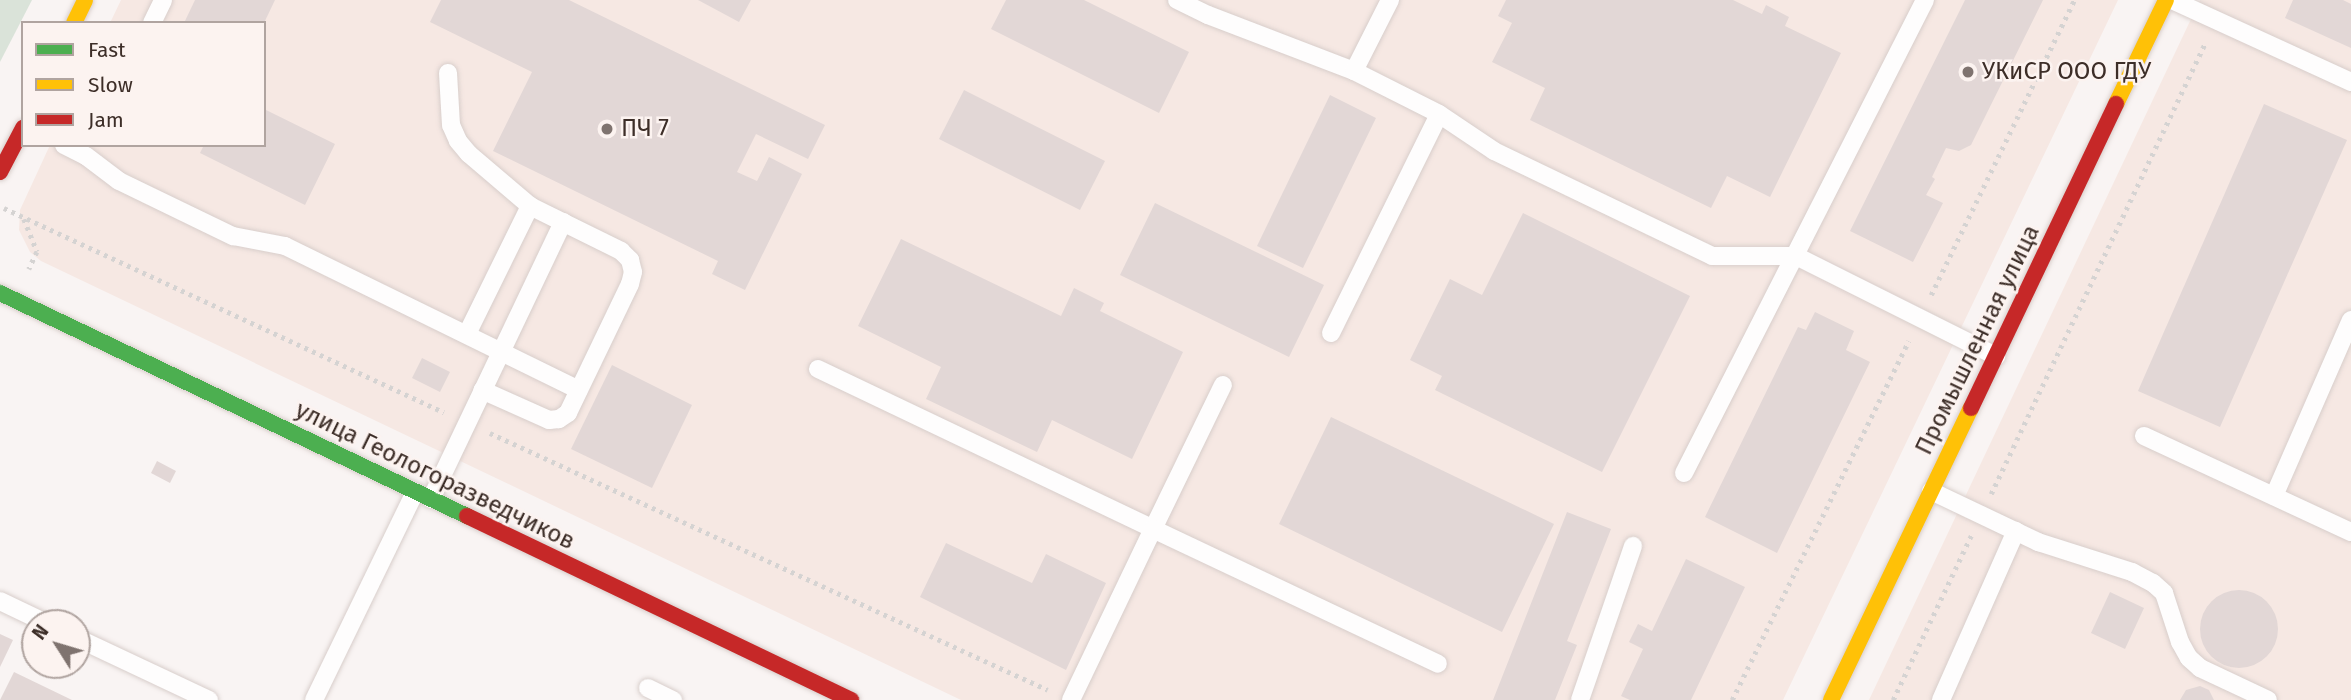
<!DOCTYPE html>
<meta charset="utf-8">
<style>
body{margin:0}
#map{position:relative;width:2351px;height:700px;overflow:hidden;background:#f9f4f3;font-family:"Fira Sans",sans-serif}
div>[style]{position:absolute}
.built>*{inset:0;background:#f6e8e3}
.green>*{inset:0;background:#dae3d9}
.building>*{inset:0;background:#e2d7d6}
.round{border-radius:50%}
.path>*{height:4.5px;margin-top:-2.25px;transform-origin:0;background:repeating-linear-gradient(90deg,#d5d3d2 0 3.5px,transparent 0 8.5px)}
.roads{filter:drop-shadow(0 0 2px #d8cecb) drop-shadow(0 0 2px #d8cecb)}
.lane>*{height:18px;margin:-9px;padding:0 9px;transform-origin:9px;border-radius:9px;background:#fefdfd}
.fast>*{height:16px;margin:-8px;padding:0 8px;transform-origin:8px;border-radius:8px;background:#4caf50}
.slow>*{height:16px;margin:-8px;padding:0 8px;transform-origin:8px;border-radius:8px;background:#ffc107}
.jam>*{height:16px;margin:-8px;padding:0 8px;transform-origin:8px;border-radius:8px;background:#c62828}
.dots>*{width:19px;height:19px;translate:-50% -50%;box-sizing:border-box;border:4px solid #fcf3f0;border-radius:50%}
span{translate:-50% -50%;white-space:nowrap;text-align:center;line-height:1.15;-webkit-text-stroke:5px #fcf3f0;paint-order:stroke}
.poi-label{font-size:24px;color:#3d2e28}
.left{translate:0 -50%;text-align:left}
.street-label{font-size:24px;color:#3d2e28}
.legend{position:absolute;left:21px;top:21px;width:245px;height:126px;box-sizing:border-box;background:#fcf3f0;border:2px solid #b0a4a0;margin:0;padding:9px 12px;list-style:none;font-size:21px;color:#3d2e28}
.legend li{display:flex;align-items:center;gap:14px;height:35px}
.legend b{width:35px;border:2px solid #b0a4a0}
.north{position:absolute;left:21px;top:609px;width:70px;height:70px;box-sizing:border-box;background:#fcf3f0;border:2px solid #b0a4a0;border-radius:50%;rotate:307deg;font-size:19px;font-weight:700;line-height:28px;text-align:center;color:#3d2e28}
.north::after{content:'';display:block;margin:auto;width:24px;height:32px;background:#7f736f;clip-path:polygon(50% 0,100% 100%,50% 72%,0 100%)}
</style>
<div id="map">
<div class="built">
<i style="clip-path:polygon(121px 0,2118px 0,1783px 700px,961px 700px,41px 261px,30px 252px,19px 230px,20px 210px,50px 145px,264px 145px,264px 23px,110px 23px)"></i>
<i style="clip-path:polygon(2200px 0,2351px 0,2351px 700px,1869px 700px)"></i>
</div>
<div class="green">
<i style="clip-path:polygon(0 0,32px 0,0 62px)"></i>
</div>
<div class="building">
<i style="clip-path:polygon(195px 0,275px 0,264px 23px,184px 23px)"></i>
<i style="clip-path:polygon(441px 0,569px 0,825px 125px,808px 159px,756px 134px,737px 172px,757px 181px,769px 157px,802px 174px,745px 290px,712px 274px,718px 261px,493px 151px,532px 72px,430px 22px)"></i>
<i style="clip-path:polygon(698px 0,751px 0,739px 22px)"></i>
<i style="clip-path:polygon(1006px 0,1084px 0,1189px 52px,1159px 113px,991px 29px)"></i>
<i style="clip-path:polygon(1506px 0,1733px 0,1762px 14px,1766px 5px,1789px 17px,1785px 26px,1841px 53px,1770px 197px,1727px 176px,1711px 208px,1530px 120px,1545px 88px,1492px 62px,1512px 23px,1498px 16px)"></i>
<i style="clip-path:polygon(1965px 0,2043px 0,1971px 145px,1959px 151px,1946px 148px,1932px 177px,1935px 179px,1926px 195px,1943px 203px,1913px 262px,1850px 231px)"></i>
<i style="clip-path:polygon(2293px 0,2343px 0,2351px 4px,2351px 48px,2285px 18px)"></i>
<i style="clip-path:polygon(964px 90px,1105px 161px,1080px 210px,939px 139px)"></i>
<i style="clip-path:polygon(1330px 95px,1376px 118px,1303px 268px,1257px 246px)"></i>
<i style="clip-path:polygon(2264px 104px,2347px 140px,2220px 427px,2138px 391px)"></i>
<i style="clip-path:polygon(264px 109px,335px 144px,305px 205px,200px 153px,204px 145px,264px 145px)"></i>
<i style="clip-path:polygon(1155px 203px,1324px 285px,1289px 357px,1120px 275px)"></i>
<i style="clip-path:polygon(1523px 213px,1690px 296px,1602px 472px,1435px 390px,1442px 376px,1410px 360px,1450px 279px,1482px 295px)"></i>
<i style="clip-path:polygon(901px 239px,1061px 316px,1074px 288px,1104px 303px,1100px 311px,1183px 352px,1132px 459px,1052px 420px,1037px 452px,926px 399px,941px 367px,858px 326px)"></i>
<i style="clip-path:polygon(1815px 312px,1854px 331px,1846px 350px,1870px 362px,1777px 553px,1705px 517px,1798px 327px,1806px 330px)"></i>
<i style="clip-path:polygon(422px 358px,450px 372px,440px 392px,412px 378px)"></i>
<i style="clip-path:polygon(612px 365px,692px 405px,652px 488px,571px 449px)"></i>
<i style="clip-path:polygon(1331px 417px,1554px 524px,1502px 632px,1279px 524px)"></i>
<i style="clip-path:polygon(157px 461px,176px 471px,170px 483px,151px 473px)"></i>
<i style="clip-path:polygon(1567px 512px,1611px 529px,1567px 641px,1577px 645px,1555px 700px,1493px 700px)"></i>
<i style="clip-path:polygon(946px 543px,1032px 583px,1046px 554px,1106px 583px,1066px 670px,920px 597px)"></i>
<i style="clip-path:polygon(1686px 559px,1745px 587px,1691px 700px,1630px 700px,1621px 696px,1643px 649px,1629px 642px,1638px 624px,1652px 631px)"></i>
<i class="round" style="left:2200px;top:590px;width:78px;height:78px"></i>
<i style="clip-path:polygon(2110px 592px,2144px 608px,2125px 649px,2091px 633px)"></i>
<i style="clip-path:polygon(0 634px,13px 640px,0 667px)"></i>
<i style="clip-path:polygon(14px 672px,72px 700px,0 700px)"></i>
<i style="clip-path:polygon(2200px 686px,2209px 690px,2214px 700px,2180px 700px,2186px 690px)"></i>
</div>
<div class="path">
<i style="left:4px;top:208px;width:485px;rotate:24.9deg"></i>
<i style="left:24px;top:219px;width:35px;rotate:68deg"></i>
<i style="left:37px;top:252px;width:19px;rotate:115deg"></i>
<i style="left:1931px;top:295px;width:328px;rotate:-64.1deg"></i>
<i style="left:490px;top:433px;width:614px;rotate:24.73deg"></i>
<i style="left:1991px;top:494px;width:499px;rotate:-64.6deg"></i>
<i style="left:1732px;top:700px;width:400px;rotate:-63.8deg"></i>
<i style="left:1893px;top:700px;width:182px;rotate:-64.6deg"></i>
</div>
<div class="roads">
<div class="lane">
<i style="left:1177px;top:0;width:34px;rotate:26deg"></i>
<i style="left:1208px;top:15px;width:156px;rotate:21deg"></i>
<i style="left:1354px;top:71px;width:95px;rotate:26.8deg"></i>
<i style="left:1439px;top:114px;width:66px;rotate:33.9deg"></i>
<i style="left:1494px;top:151px;width:242px;rotate:25.7deg"></i>
<i style="left:1712px;top:256px;width:84px"></i>
<i style="left:1796px;top:256px;width:224px;rotate:26.6deg"></i>
<i style="left:2172px;top:0;width:197px;rotate:24.6deg"></i>
<i style="left:152px;top:23px;width:25px;rotate:-64deg"></i>
<i style="left:1354px;top:71px;width:80px;rotate:-63.1deg"></i>
<i style="left:448px;top:73px;width:52px;rotate:86.7deg"></i>
<i style="left:451px;top:125px;width:17px;rotate:66deg"></i>
<i style="left:458px;top:141px;width:17px;rotate:50deg"></i>
<i style="left:469px;top:154px;width:80px;rotate:40.4deg"></i>
<i style="left:530px;top:206px;width:102px;rotate:26.3deg"></i>
<i style="left:621px;top:251px;width:13px;rotate:45deg"></i>
<i style="left:630px;top:260px;width:12px;rotate:76deg"></i>
<i style="left:633px;top:272px;width:12px;rotate:104deg"></i>
<i style="left:630px;top:284px;width:143px;rotate:115.7deg"></i>
<i style="left:568px;top:413px;width:11px;rotate:146deg"></i>
<i style="left:559px;top:419px;width:10px;rotate:174deg"></i>
<i style="left:549px;top:420px;width:73px;rotate:-155.9deg"></i>
<i style="left:64px;top:145px;width:25px;rotate:27deg"></i>
<i style="left:86px;top:156px;width:41px;rotate:37.1deg"></i>
<i style="left:119px;top:181px;width:127px;rotate:25.8deg"></i>
<i style="left:233px;top:236px;width:53px;rotate:10.9deg"></i>
<i style="left:285px;top:246px;width:327px;rotate:26.1deg"></i>
<i style="left:1331px;top:333px;width:244px;rotate:-63.7deg"></i>
<i style="left:467px;top:334px;width:143px;rotate:-63.8deg"></i>
<i style="left:818px;top:369px;width:371px;rotate:25.5deg"></i>
<i style="left:1153px;top:529px;width:160px;rotate:-64.1deg"></i>
<i style="left:2144px;top:436px;width:228px;rotate:24.9deg"></i>
<i style="left:1684px;top:473px;width:531px;rotate:-63deg"></i>
<i style="left:1931px;top:491px;width:119px;rotate:25.5deg"></i>
<i style="left:2038px;top:542px;width:99px;rotate:17.7deg"></i>
<i style="left:2132px;top:572px;width:24px;rotate:28deg"></i>
<i style="left:2153px;top:583px;width:15px;rotate:42deg"></i>
<i style="left:2164px;top:593px;width:52px;rotate:71.9deg"></i>
<i style="left:2180px;top:642px;width:18px;rotate:61deg"></i>
<i style="left:2189px;top:658px;width:15px;rotate:42deg"></i>
<i style="left:2200px;top:668px;width:75px;rotate:25.2deg"></i>
<i style="left:2274px;top:496px;width:192px;rotate:-66.4deg"></i>
<i style="left:431px;top:499px;width:307px;rotate:-64.5deg"></i>
<i style="left:0;top:601px;width:51px;rotate:25.6deg"></i>
<i style="left:77px;top:638px;width:146px;rotate:25.2deg"></i>
<i style="left:648px;top:688px;width:28px;rotate:26deg"></i>
<i style="left:314px;top:700px;width:231px;rotate:-64.1deg"></i>
<i style="left:1071px;top:700px;width:190px;rotate:-64.4deg"></i>
<i style="left:1153px;top:529px;width:315px;rotate:25.3deg"></i>
<i style="left:1580px;top:700px;width:163px;rotate:-71deg"></i>
<i style="left:1941px;top:700px;width:185px;rotate:-66.1deg"></i>
</div>
<div class="fast">
<i style="left:0;top:293px;width:518px;rotate:25.53deg"></i>
</div>
<div class="slow">
<i style="left:74px;top:23px;width:25px;rotate:-64deg"></i>
<i style="left:2116px;top:104px;width:115px;rotate:-64.3deg"></i>
<i style="left:1831px;top:700px;width:324px;rotate:-64.4deg"></i>
</div>
<div class="jam">
<i style="left:0;top:172px;width:50px;rotate:-62.4deg"></i>
<i style="left:1971px;top:408px;width:337px;rotate:-64.5deg"></i>
<i style="left:467px;top:516px;width:426px;rotate:25.6deg"></i>
</div>
</div>
<div class="dots">
<i style="left:1968px;top:72px;background:#7f736f"></i>
<i style="left:607px;top:129px;background:#7f736f"></i>
</div>
<div class="poi-label">
<span class="left" style="left:1982px;top:72px">УКиСР ООО ГДУ</span>
<span class="left" style="left:621px;top:129px">ПЧ 7</span>
</div>
<div class="street-label">
<span style="left:1978px;top:340px;rotate:-64deg">Промышленная улица</span>
<span style="left:435px;top:476px;rotate:26deg">улица Геологоразведчиков</span>
</div>
<ul class="legend">
<li><b style="height:9px;background:#4caf50"></b>Fast</li>
<li><b style="height:9px;background:#ffc107"></b>Slow</li>
<li><b style="height:9px;background:#c62828"></b>Jam</li>
</ul>
<div class="north">N</div>
</div>
